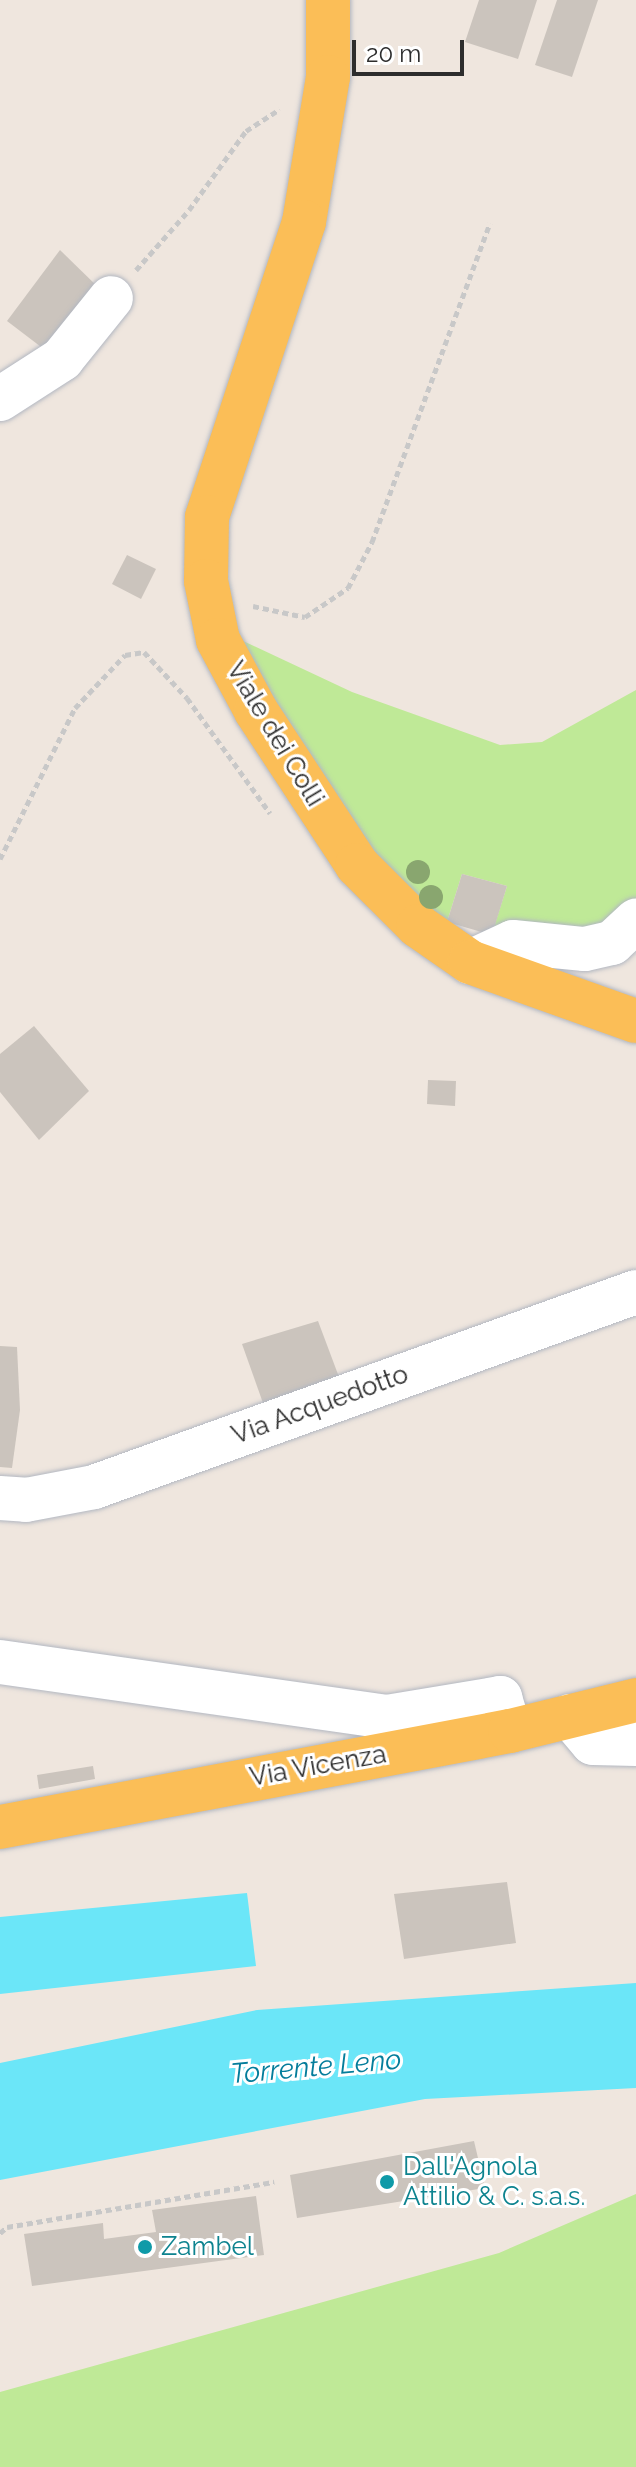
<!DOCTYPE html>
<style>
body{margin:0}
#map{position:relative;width:636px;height:2467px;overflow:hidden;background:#efe6de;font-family:Raleway,sans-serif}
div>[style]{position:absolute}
.green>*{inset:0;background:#bfe997}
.water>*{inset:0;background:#6be6f8}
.building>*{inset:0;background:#cbc4bd}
.path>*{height:5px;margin-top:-2.5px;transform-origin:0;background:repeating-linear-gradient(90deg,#c8c8c8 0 6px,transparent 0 10px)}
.roads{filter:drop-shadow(0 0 2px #b2b7c1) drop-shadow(0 0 2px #b2b7c1)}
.minor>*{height:44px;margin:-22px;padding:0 22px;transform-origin:22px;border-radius:22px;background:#fff}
.major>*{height:44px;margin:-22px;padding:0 22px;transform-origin:22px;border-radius:22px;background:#fbbe57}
.trees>*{width:24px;height:24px;margin:-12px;border-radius:50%;background:#89a66f}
.dots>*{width:22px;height:22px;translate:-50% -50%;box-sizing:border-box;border:4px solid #fff;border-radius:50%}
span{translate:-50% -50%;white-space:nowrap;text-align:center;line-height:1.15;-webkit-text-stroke:6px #fff;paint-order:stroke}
.street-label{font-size:26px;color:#2d2d2d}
.culture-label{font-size:26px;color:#0d838f}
.left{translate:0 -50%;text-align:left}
.water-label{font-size:28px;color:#047d9b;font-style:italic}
.scale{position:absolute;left:352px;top:40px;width:112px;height:36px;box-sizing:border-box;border:4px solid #2d2d2d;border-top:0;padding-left:10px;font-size:24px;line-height:28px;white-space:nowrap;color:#2d2d2d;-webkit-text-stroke:6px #fff;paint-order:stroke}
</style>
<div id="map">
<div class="green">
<i style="clip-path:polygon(241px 640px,352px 692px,500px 745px,542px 742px,636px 690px,636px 908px,613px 934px,494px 927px,507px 886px,462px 874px,447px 922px,402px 886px,363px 845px,294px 737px)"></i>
<i style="clip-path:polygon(636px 2194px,636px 2467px,0 2467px,0 2392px,499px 2253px)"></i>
</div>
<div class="water">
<i style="clip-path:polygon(247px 1893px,256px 1966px,0 1994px,0 1917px)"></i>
<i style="clip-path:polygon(636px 1983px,636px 2088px,425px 2099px,0 2180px,0 2063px,257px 2010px)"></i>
</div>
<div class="building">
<i style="clip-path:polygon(479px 0,537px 0,518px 59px,465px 42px)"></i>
<i style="clip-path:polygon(557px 0,598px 0,572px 77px,535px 65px)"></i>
<i style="clip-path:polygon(60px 250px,102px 291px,49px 353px,7px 321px)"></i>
<i style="clip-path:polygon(127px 555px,156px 569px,141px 599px,112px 584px)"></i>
<i style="clip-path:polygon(462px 874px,507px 886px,492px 935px,447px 922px)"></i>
<i style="clip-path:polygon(34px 1026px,89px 1091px,39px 1140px,0 1092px,0 1054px)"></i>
<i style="clip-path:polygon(428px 1080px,456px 1081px,455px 1106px,427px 1104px)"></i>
<i style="clip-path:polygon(318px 1321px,339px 1377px,263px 1403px,242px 1344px)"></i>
<i style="clip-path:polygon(0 1346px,17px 1347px,20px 1410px,12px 1468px,0 1467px)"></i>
<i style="clip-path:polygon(93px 1766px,95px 1779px,39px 1789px,37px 1775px)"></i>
<i style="clip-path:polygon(507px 1882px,516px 1943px,404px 1959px,394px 1894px)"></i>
<i style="clip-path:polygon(474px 2141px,485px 2188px,297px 2218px,290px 2175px)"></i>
<i style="clip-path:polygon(256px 2196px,264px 2255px,32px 2286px,24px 2234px,103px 2223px,104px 2239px,156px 2232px,152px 2210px)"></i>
</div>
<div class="path">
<i style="left:136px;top:270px;width:80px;rotate:-48.5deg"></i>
<i style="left:189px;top:210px;width:97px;rotate:-54.2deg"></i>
<i style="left:246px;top:131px;width:40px;rotate:-32.9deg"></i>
<i style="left:253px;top:606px;width:53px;rotate:11.9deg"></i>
<i style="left:305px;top:617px;width:52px;rotate:-34deg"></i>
<i style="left:348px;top:588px;width:52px;rotate:-62.4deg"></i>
<i style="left:372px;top:542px;width:340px;rotate:-69.7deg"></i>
<i style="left:0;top:859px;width:169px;rotate:-63.6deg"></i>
<i style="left:75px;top:708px;width:73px;rotate:-46.7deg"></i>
<i style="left:125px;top:655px;width:19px;rotate:-9deg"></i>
<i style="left:144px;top:652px;width:63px;rotate:46.9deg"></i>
<i style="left:187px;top:698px;width:142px;rotate:54.2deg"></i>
<i style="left:0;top:2233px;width:9px;rotate:-41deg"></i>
<i style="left:7px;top:2227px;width:271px;rotate:-9.6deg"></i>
</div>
<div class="roads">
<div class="minor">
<i style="left:0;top:399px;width:74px;rotate:-32.8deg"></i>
<i style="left:62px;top:359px;width:78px;rotate:-51.2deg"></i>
<i style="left:470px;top:962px;width:47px;rotate:-24.9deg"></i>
<i style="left:513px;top:942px;width:72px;rotate:5.6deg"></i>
<i style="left:585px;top:949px;width:28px;rotate:-13deg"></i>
<i style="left:612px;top:943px;width:33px;rotate:-43deg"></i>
<i style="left:0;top:1498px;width:26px;rotate:4deg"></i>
<i style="left:26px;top:1500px;width:69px;rotate:-10.8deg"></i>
<i style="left:94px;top:1487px;width:576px;rotate:-19.79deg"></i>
<i style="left:0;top:1662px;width:391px;rotate:8.1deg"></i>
<i style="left:387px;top:1717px;width:115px;rotate:-9.5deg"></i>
<i style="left:500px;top:1698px;width:34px;rotate:73deg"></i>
<i style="left:570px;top:1716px;width:35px;rotate:50deg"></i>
<i style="left:593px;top:1743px;width:43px;rotate:1.3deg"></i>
</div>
<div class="major">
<i style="left:328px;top:0;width:77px;rotate:90deg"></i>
<i style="left:328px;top:77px;width:147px;rotate:99.4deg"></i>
<i style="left:304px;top:222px;width:311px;rotate:108.2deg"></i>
<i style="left:207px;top:517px;width:64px;rotate:90.9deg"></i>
<i style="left:206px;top:581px;width:60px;rotate:78.5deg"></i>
<i style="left:218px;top:640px;width:81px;rotate:61.8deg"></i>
<i style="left:256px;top:711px;width:184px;rotate:56.7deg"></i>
<i style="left:357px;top:865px;width:86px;rotate:45deg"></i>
<i style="left:418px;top:926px;width:63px;rotate:34.7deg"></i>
<i style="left:470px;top:962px;width:176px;rotate:19.6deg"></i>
<i style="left:0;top:1827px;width:519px;rotate:-10.66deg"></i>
<i style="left:510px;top:1731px;width:130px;rotate:-13.8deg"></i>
</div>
</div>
<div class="trees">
<i style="left:418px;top:872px"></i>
<i style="left:431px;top:897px"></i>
</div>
<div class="dots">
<i style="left:387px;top:2182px;background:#0f9aa8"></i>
<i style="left:145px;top:2247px;background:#0f9aa8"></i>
</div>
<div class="street-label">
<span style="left:275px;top:734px;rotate:59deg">Viale dei Colli</span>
<span style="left:320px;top:1405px;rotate:-20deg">Via Acquedotto</span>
<span style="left:318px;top:1766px;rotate:-10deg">Via Vicenza</span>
</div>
<div class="culture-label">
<span class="left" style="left:403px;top:2182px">Dall'Agnola<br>Attilio &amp; C. s.a.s.</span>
<span class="left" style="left:161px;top:2247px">Zambel</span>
</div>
<div class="water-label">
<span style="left:316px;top:2067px;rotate:-5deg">Torrente Leno</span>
</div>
<div class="scale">20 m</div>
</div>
